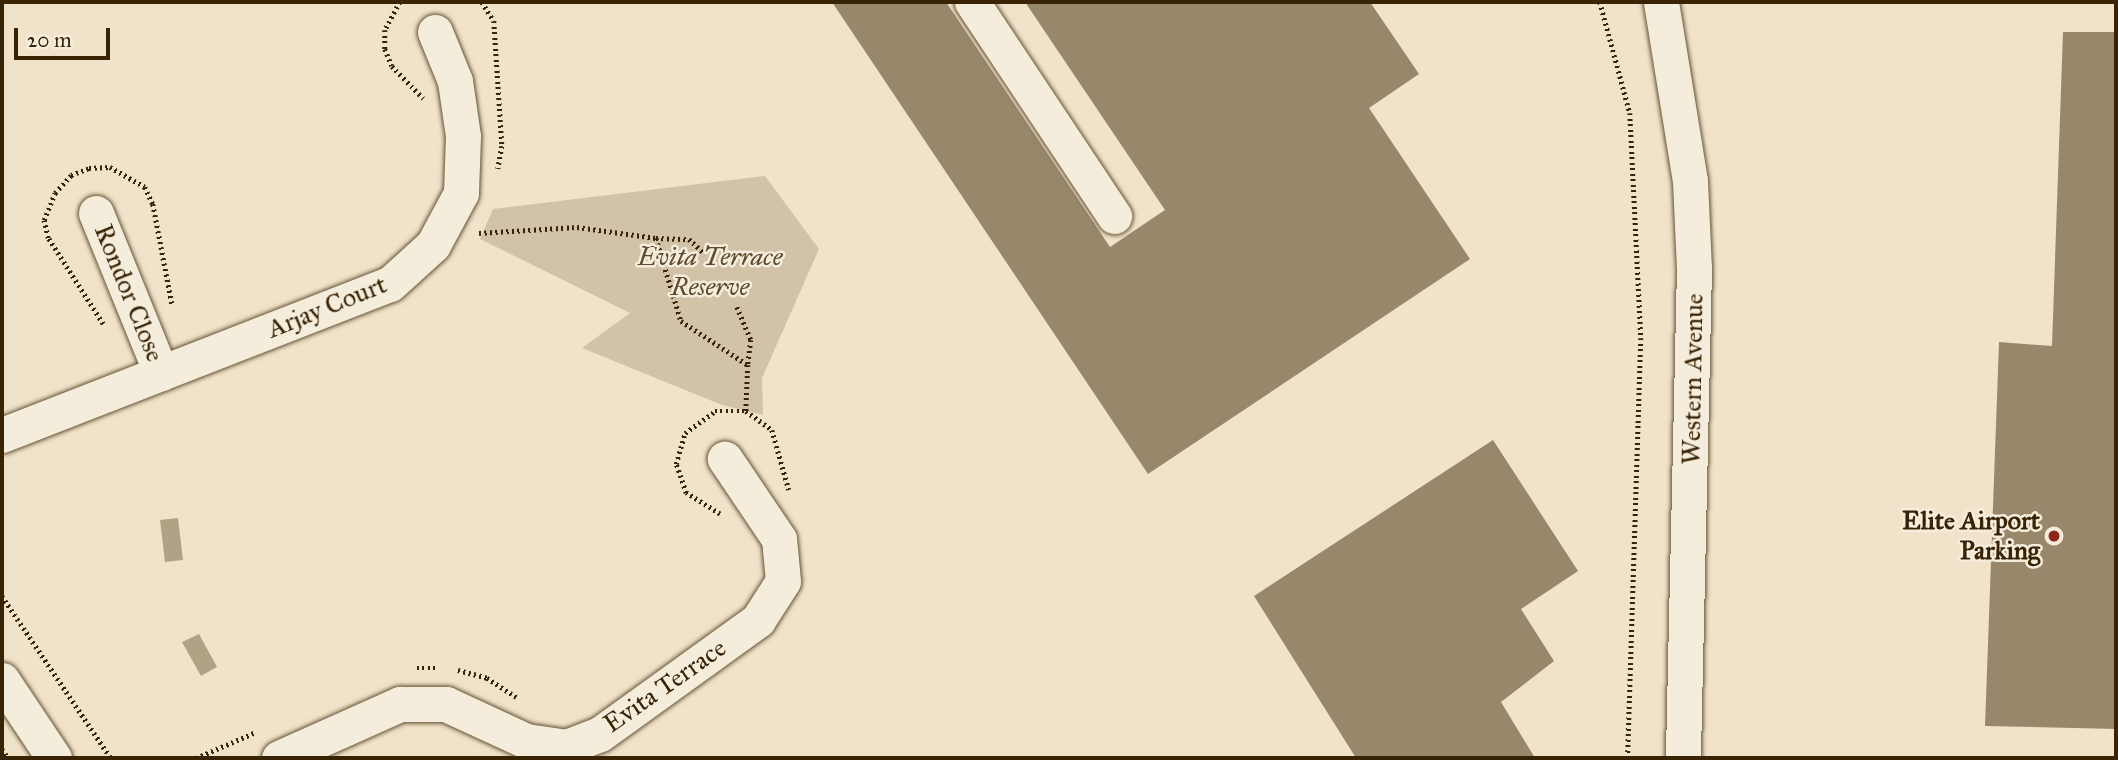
<!DOCTYPE html>
<style>
body{margin:0}
#map{position:relative;width:2118px;height:760px;overflow:hidden;background:#f0e3c9;font-family:"IM FELL Great Primer",serif}
div>[style]{position:absolute}
.green>*{inset:0;background:#d1c2a8}
.water>*{inset:0;background:#b1a286}
.building>*{inset:0;background:#98876a}
.path>*{height:4.5px;margin-top:-2.25px;transform-origin:0;background:repeating-linear-gradient(90deg,#382304 0 2px,transparent 0 5.5px)}
.roads{filter:drop-shadow(0 0 2px #665335) drop-shadow(0 0 2px #665335)}
.minor>*{height:35px;margin:-17.5px;padding:0 17.5px;transform-origin:17.5px;border-radius:17.5px;background:#f5eddc}
.dots>*{width:19px;height:19px;translate:-50% -50%;box-sizing:border-box;border:4px solid #f5eddc;border-radius:50%}
span{translate:-50% -50%;white-space:nowrap;text-align:center;line-height:1.15;-webkit-text-stroke:5px #f5eddc;paint-order:stroke}
.park-label{font-size:26px;color:#5e4b2d;font-style:italic}
.street-label{font-size:26px;color:#382304}
.poi-label{font-size:26px;color:#382304;font-weight:700}
.right{translate:-100% -50%;text-align:right}
.frame{position:absolute;inset:0;border:4px solid #382304;pointer-events:none}
.scale{position:absolute;left:14px;top:28px;width:96px;height:32px;box-sizing:border-box;border:4px solid #382304;border-top:0;padding-left:9px;font-size:21px;line-height:24px;white-space:nowrap;color:#382304;-webkit-text-stroke:5px #f5eddc;paint-order:stroke}
</style>
<div id="map">
<div class="green">
<i style="clip-path:polygon(765px 176px,819px 249px,762px 378px,763px 415px,722px 405px,582px 348px,630px 313px,480px 239px,493px 209px)"></i>
</div>
<div class="water">
<i style="clip-path:polygon(178px 518px,183px 560px,165px 562px,160px 520px)"></i>
<i style="clip-path:polygon(199px 634px,217px 667px,201px 676px,182px 642px)"></i>
</div>
<div class="building">
<i style="clip-path:polygon(832px 2px,946px 2px,1110px 247px,1165px 210px,1025px 2px,1370px 2px,1419px 74px,1369px 108px,1470px 259px,1148px 474px)"></i>
<i style="clip-path:polygon(2063px 32px,2116px 32px,2116px 729px,1985px 726px,1999px 342px,2052px 346px)"></i>
<i style="clip-path:polygon(1493px 440px,1578px 571px,1521px 609px,1554px 661px,1501px 702px,1535px 758px,1356px 758px,1254px 596px)"></i>
</div>
<div class="path">
<i style="left:400px;top:2px;width:32px;rotate:118deg"></i>
<i style="left:385px;top:30px;width:19px;rotate:90deg"></i>
<i style="left:385px;top:49px;width:18px;rotate:68deg"></i>
<i style="left:392px;top:66px;width:45px;rotate:45.9deg"></i>
<i style="left:482px;top:2px;width:22px;rotate:58deg"></i>
<i style="left:494px;top:21px;width:125px;rotate:86.3deg"></i>
<i style="left:502px;top:146px;width:23px;rotate:100deg"></i>
<i style="left:1600px;top:2px;width:115px;rotate:74.9deg"></i>
<i style="left:1630px;top:113px;width:225px;rotate:87.2deg"></i>
<i style="left:1641px;top:338px;width:420px;rotate:91.8deg"></i>
<i style="left:479px;top:233px;width:98px;rotate:-3.5deg"></i>
<i style="left:577px;top:227px;width:80px;rotate:7.9deg"></i>
<i style="left:656px;top:238px;width:87px;rotate:73.2deg"></i>
<i style="left:681px;top:321px;width:80px;rotate:33.3deg"></i>
<i style="left:748px;top:365px;width:46px;rotate:92.5deg"></i>
<i style="left:656px;top:238px;width:33px;rotate:2deg"></i>
<i style="left:689px;top:239px;width:22px;rotate:43deg"></i>
<i style="left:737px;top:307px;width:36px;rotate:67deg"></i>
<i style="left:751px;top:340px;width:25px;rotate:97deg"></i>
<i style="left:103px;top:324px;width:102px;rotate:-122.6deg"></i>
<i style="left:48px;top:238px;width:18px;rotate:-103deg"></i>
<i style="left:44px;top:220px;width:29px;rotate:-68deg"></i>
<i style="left:55px;top:193px;width:24px;rotate:-48deg"></i>
<i style="left:71px;top:175px;width:19px;rotate:-21deg"></i>
<i style="left:89px;top:168px;width:21px;rotate:-3deg"></i>
<i style="left:110px;top:167px;width:40px;rotate:29.7deg"></i>
<i style="left:145px;top:187px;width:19px;rotate:65deg"></i>
<i style="left:153px;top:204px;width:102px;rotate:79.2deg"></i>
<i style="left:720px;top:514px;width:40px;rotate:-148deg"></i>
<i style="left:686px;top:493px;width:31px;rotate:-109deg"></i>
<i style="left:676px;top:464px;width:32px;rotate:-74deg"></i>
<i style="left:685px;top:433px;width:37px;rotate:-36deg"></i>
<i style="left:715px;top:411px;width:31px"></i>
<i style="left:746px;top:411px;width:32px;rotate:36deg"></i>
<i style="left:772px;top:430px;width:62px;rotate:74.2deg"></i>
<i style="left:2px;top:596px;width:195px;rotate:56.1deg"></i>
<i style="left:417px;top:668px;width:22px"></i>
<i style="left:458px;top:670px;width:30px;rotate:15deg"></i>
<i style="left:487px;top:678px;width:35px;rotate:33deg"></i>
<i style="left:2px;top:749px;width:11px;rotate:56deg"></i>
<i style="left:196px;top:758px;width:65px;rotate:-23.4deg"></i>
</div>
<div class="roads">
<div class="minor">
<i style="left:972px;top:2px;width:257px;rotate:56.4deg"></i>
<i style="left:1661px;top:2px;width:181px;rotate:80.8deg"></i>
<i style="left:1690px;top:181px;width:87px;rotate:87.4deg"></i>
<i style="left:1694px;top:268px;width:490px;rotate:91.3deg"></i>
<i style="left:96px;top:213px;width:173px;rotate:67.9deg"></i>
<i style="left:2px;top:435px;width:416px;rotate:-21.3deg"></i>
<i style="left:390px;top:284px;width:58px;rotate:-42.2deg"></i>
<i style="left:433px;top:245px;width:59px;rotate:-61.7deg"></i>
<i style="left:461px;top:193px;width:57px;rotate:-88deg"></i>
<i style="left:463px;top:136px;width:56px;rotate:-98.3deg"></i>
<i style="left:455px;top:81px;width:53px;rotate:-112.2deg"></i>
<i style="left:2px;top:680px;width:94px;rotate:56.3deg"></i>
<i style="left:279px;top:758px;width:133px;rotate:-24.1deg"></i>
<i style="left:400px;top:704px;width:46px"></i>
<i style="left:446px;top:704px;width:88px;rotate:24.8deg"></i>
<i style="left:526px;top:741px;width:40px;rotate:8.5deg"></i>
<i style="left:566px;top:747px;width:36px;rotate:-21deg"></i>
<i style="left:600px;top:734px;width:195px;rotate:-35.8deg"></i>
<i style="left:758px;top:620px;width:46px;rotate:-57.3deg"></i>
<i style="left:783px;top:581px;width:42px;rotate:-95.4deg"></i>
<i style="left:779px;top:539px;width:97px;rotate:-124deg"></i>
</div>
</div>
<div class="dots">
<i style="left:2054px;top:536px;background:#8f2418"></i>
</div>
<div class="park-label">
<span style="left:710px;top:272px">Evita Terrace<br>Reserve</span>
</div>
<div class="street-label">
<span style="left:129px;top:293px;rotate:68deg">Rondor Close</span>
<span style="left:327px;top:307px;rotate:-22deg">Arjay Court</span>
<span style="left:1693px;top:379px;rotate:-89deg">Western Avenue</span>
<span style="left:665px;top:686px;rotate:-35deg">Evita Terrace</span>
</div>
<div class="poi-label">
<span class="right" style="left:2040px;top:536px">Elite Airport<br>Parking</span>
</div>
<div class="frame"></div>
<div class="scale">20 m</div>
</div>
